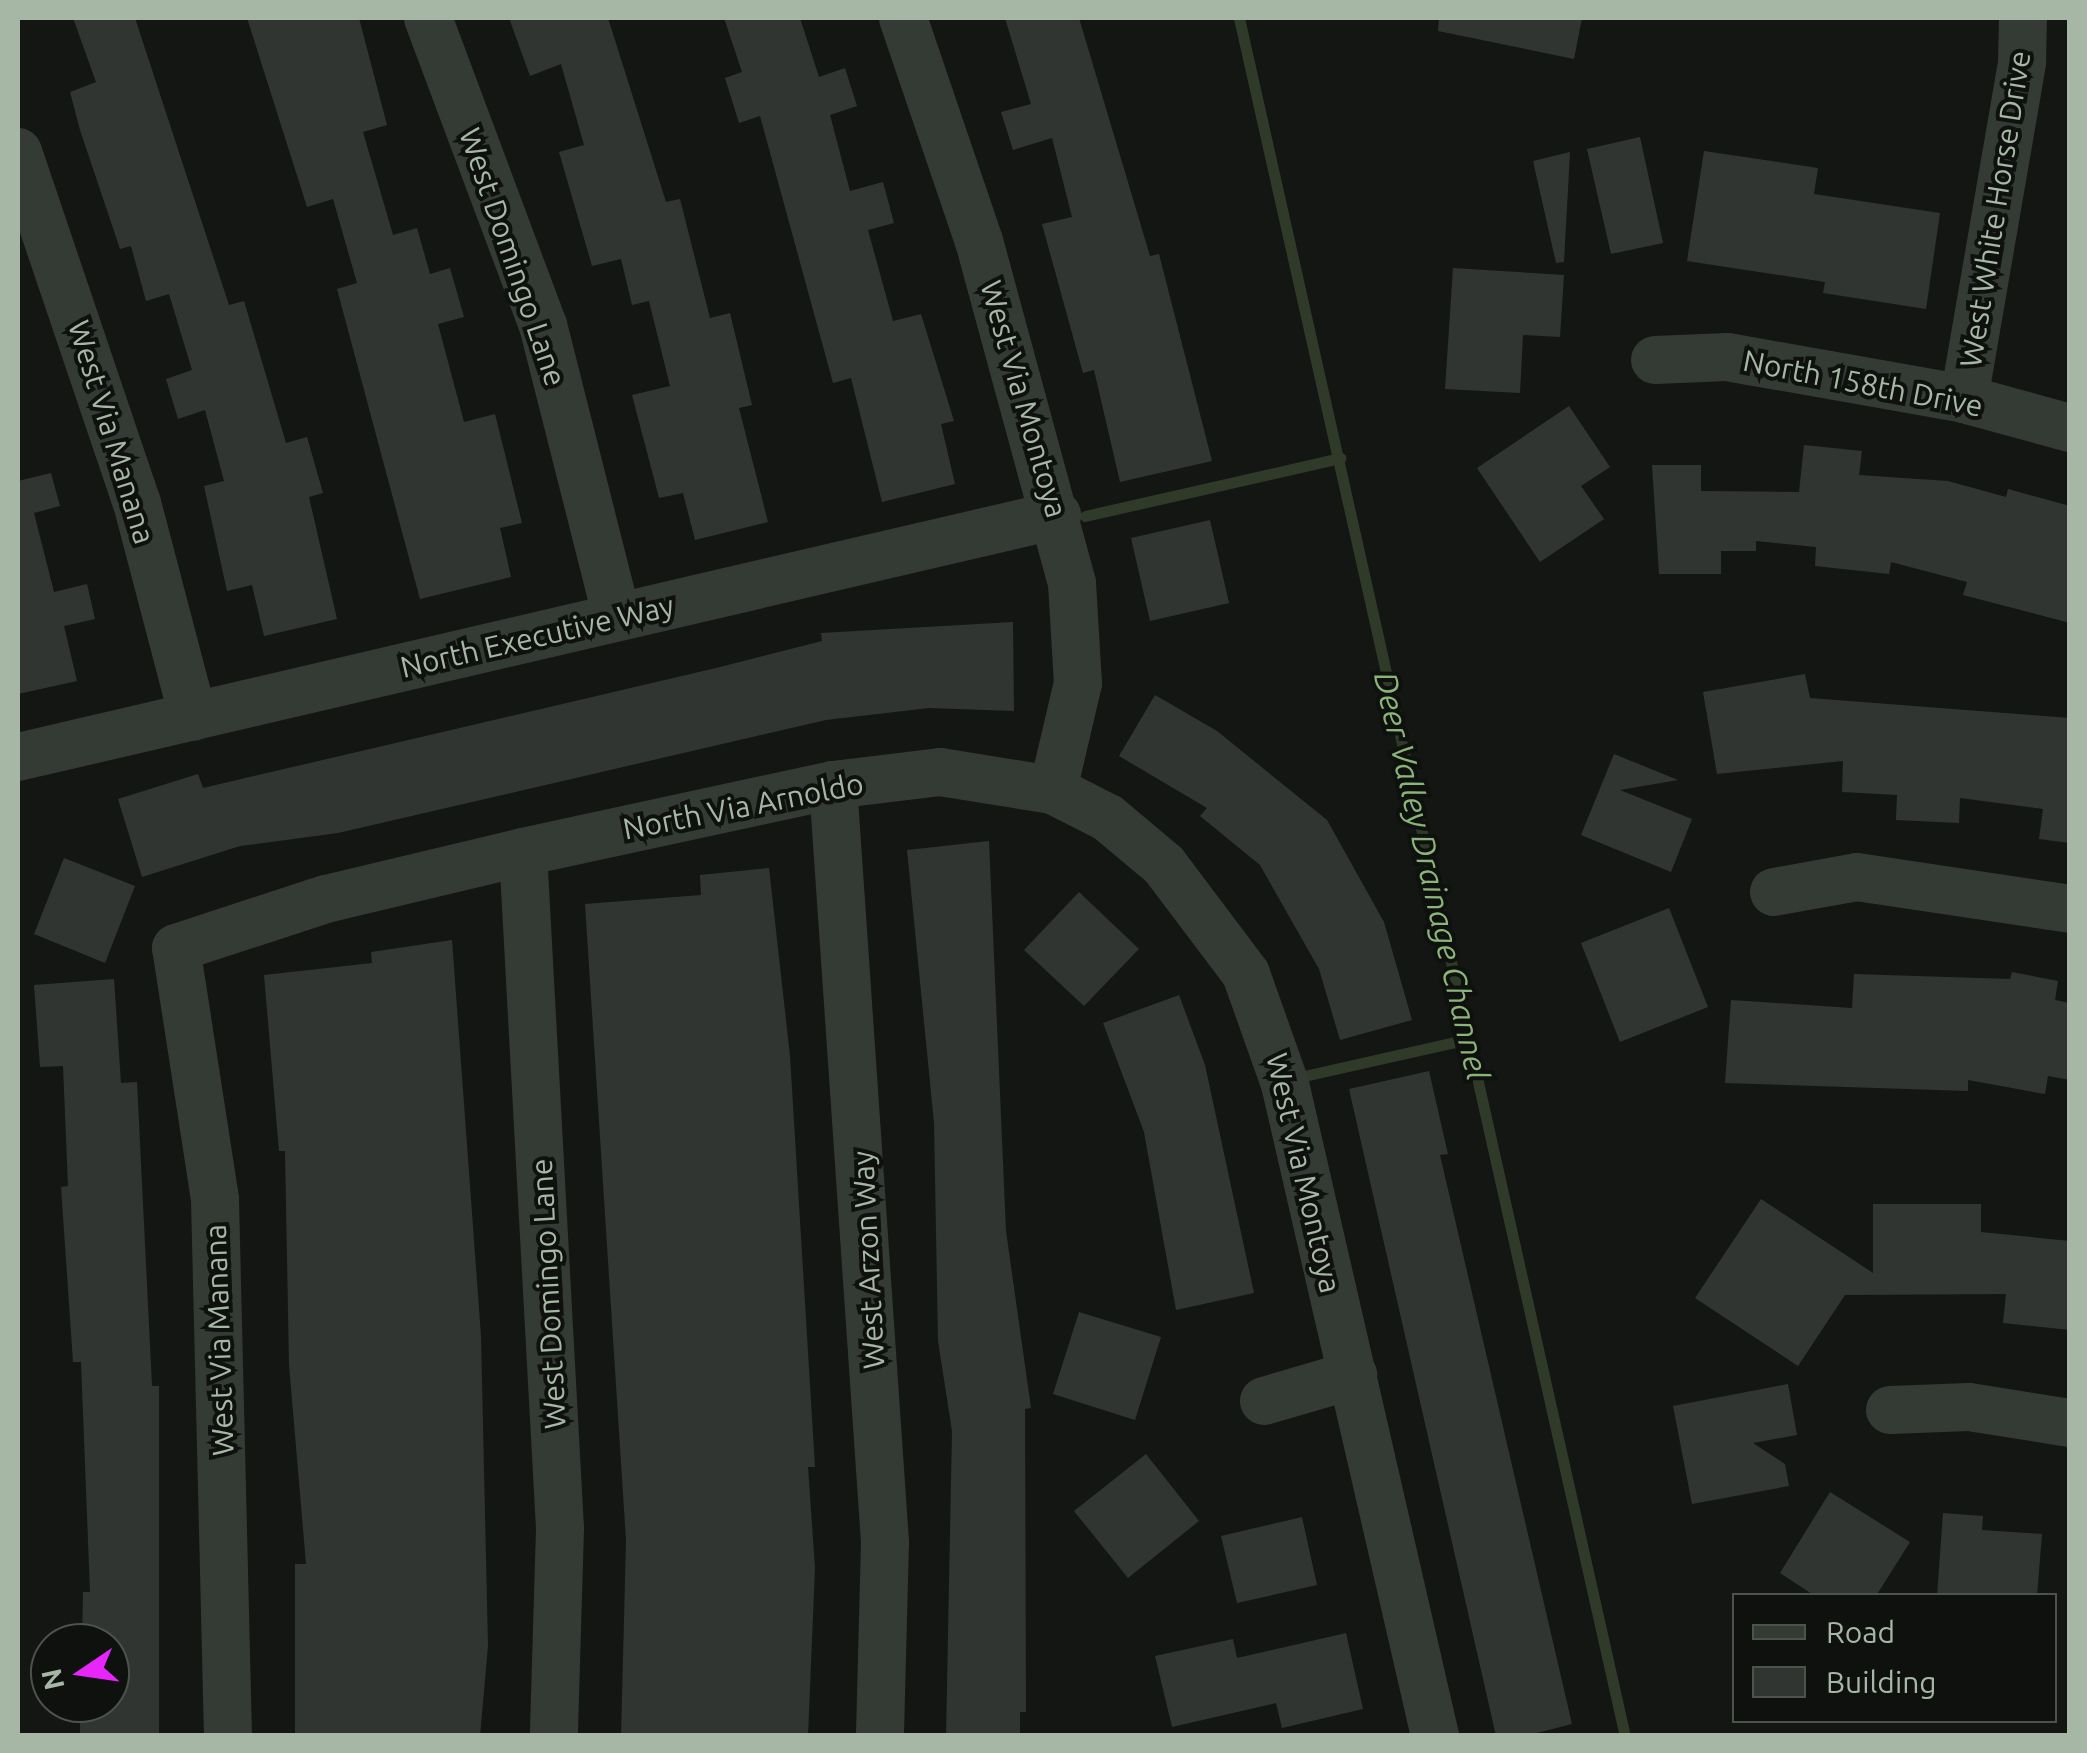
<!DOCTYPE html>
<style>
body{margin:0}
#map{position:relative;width:2087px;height:1753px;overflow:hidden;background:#141614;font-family:Ubuntu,sans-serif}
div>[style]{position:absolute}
.stream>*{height:11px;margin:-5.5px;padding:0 5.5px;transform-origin:5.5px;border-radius:5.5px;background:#2f3a29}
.building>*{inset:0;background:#313531}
.minor>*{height:48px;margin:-24px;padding:0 24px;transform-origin:24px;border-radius:24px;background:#343b35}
span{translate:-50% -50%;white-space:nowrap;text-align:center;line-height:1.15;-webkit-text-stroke:8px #0f110f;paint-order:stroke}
.street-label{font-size:30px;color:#a6b7a5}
.water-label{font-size:32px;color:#8bb479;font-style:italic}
.frame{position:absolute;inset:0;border:20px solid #a6b7a5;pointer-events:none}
.legend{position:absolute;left:1732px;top:1593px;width:325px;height:130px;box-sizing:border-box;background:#0f110f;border:2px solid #4b534b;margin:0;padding:12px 18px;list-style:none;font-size:30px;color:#a6b7a5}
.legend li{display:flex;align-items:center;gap:20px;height:50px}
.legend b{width:50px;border:2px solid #4b534b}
.north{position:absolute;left:30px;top:1623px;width:100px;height:100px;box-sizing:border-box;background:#0f110f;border:2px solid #4b534b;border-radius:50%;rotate:257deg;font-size:28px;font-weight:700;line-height:40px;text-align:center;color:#a6b7a5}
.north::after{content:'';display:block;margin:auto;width:35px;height:45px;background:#e726fc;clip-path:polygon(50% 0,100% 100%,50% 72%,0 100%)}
</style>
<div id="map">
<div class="stream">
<i style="left:1239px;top:18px;width:1761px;rotate:77.34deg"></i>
<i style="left:1085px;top:516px;width:262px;rotate:-12.8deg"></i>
<i style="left:1304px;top:1076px;width:168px;rotate:-12.7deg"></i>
</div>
<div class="building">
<i style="clip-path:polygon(73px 18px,135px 18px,229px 305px,244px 301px,286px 443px,307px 437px,323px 493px,309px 497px,337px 619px,264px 636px,252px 585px,227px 591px,204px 486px,224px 481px,205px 410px,178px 419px,166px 379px,192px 370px,169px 294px,146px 301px,131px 246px,120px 249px,80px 130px,70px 92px,96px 82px)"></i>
<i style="clip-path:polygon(247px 18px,359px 18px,387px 125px,363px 132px,393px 235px,417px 228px,430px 274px,450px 268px,464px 317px,438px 324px,464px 422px,495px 414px,522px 523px,500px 528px,511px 577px,420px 599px,337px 289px,357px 283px,333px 199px,307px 207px)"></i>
<i style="clip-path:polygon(509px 18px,608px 18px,666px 202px,680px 199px,710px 318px,730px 313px,752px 405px,739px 408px,768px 522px,695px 540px,683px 493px,659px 498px,632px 395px,670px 386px,649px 301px,632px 305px,621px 259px,592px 266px,559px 152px,584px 145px,561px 64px,530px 76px)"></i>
<i style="clip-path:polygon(724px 18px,800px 18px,819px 77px,845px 68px,857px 106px,830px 115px,850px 191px,883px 182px,894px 223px,868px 230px,893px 321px,921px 314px,954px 421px,941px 424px,955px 484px,882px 502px,851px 378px,833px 383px,760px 116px,739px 123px,725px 78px,742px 72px)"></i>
<i style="clip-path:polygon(1005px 18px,1079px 18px,1150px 256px,1159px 254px,1212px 461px,1120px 482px,1094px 370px,1083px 373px,1042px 224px,1072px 217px,1052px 138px,1013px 150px,1001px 112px,1031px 104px)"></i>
<i style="clip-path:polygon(1439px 18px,1582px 18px,1574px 59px,1438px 31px)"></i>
<i style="clip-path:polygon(1640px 137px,1663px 243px,1611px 254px,1587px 149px)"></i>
<i style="clip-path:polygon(1704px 151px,1818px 168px,1814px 194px,1940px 213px,1926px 309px,1823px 293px,1825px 282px,1687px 261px)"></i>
<i style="clip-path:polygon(1570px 152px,1564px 262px,1556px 263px,1533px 161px)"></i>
<i style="clip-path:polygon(1453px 268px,1564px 275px,1560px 337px,1523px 335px,1520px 393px,1445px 389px)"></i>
<i style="clip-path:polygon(1569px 406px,1610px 467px,1581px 486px,1604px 519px,1540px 562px,1477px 468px)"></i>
<i style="clip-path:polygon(1804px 445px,1862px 451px,1859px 475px,1948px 481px,2006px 497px,2008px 489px,2070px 506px,2070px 623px,1963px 595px,1967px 582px,1891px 562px,1889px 574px,1815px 566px,1816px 547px,1756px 541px,1756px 551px,1721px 551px,1721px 574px,1659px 574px,1652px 465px,1701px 465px,1701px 491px,1799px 492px)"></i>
<i style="clip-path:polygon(51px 473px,60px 506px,34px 513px,54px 592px,87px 584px,95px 619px,64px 626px,77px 681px,18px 694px,18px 481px)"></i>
<i style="clip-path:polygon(1210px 520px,1229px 603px,1150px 621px,1131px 538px)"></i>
<i style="clip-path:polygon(1013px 622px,1014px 711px,929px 708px,826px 720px,338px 833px,240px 846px,142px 877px,118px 799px,198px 774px,203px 788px,716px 668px,822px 641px,821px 633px)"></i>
<i style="clip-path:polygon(1805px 674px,1810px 698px,2070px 718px,2070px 843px,2039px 839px,2043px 809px,1960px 798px,1959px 823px,1896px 820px,1897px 795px,1842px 792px,1843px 761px,1717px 774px,1703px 692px)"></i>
<i style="clip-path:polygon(1155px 695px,1217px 731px,1327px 820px,1384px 922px,1412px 1020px,1340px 1040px,1319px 969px,1260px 865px,1200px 816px,1207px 808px,1119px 756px)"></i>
<i style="clip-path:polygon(1614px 754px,1678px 780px,1620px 790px,1692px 819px,1671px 872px,1581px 835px)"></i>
<i style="clip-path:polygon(989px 841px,1006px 1231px,1031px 1408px,1025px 1409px,1026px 1712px,1020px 1712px,1020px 1736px,946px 1736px,952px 1431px,938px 1341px,934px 1123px,907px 850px)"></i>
<i style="clip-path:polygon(64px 858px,135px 886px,105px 963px,34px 934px)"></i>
<i style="clip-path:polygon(769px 868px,790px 1056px,815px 1467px,808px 1467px,815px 1568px,808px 1736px,621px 1736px,626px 1540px,585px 904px,701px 895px,700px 875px)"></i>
<i style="clip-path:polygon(1079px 892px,1139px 949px,1084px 1006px,1024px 950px)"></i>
<i style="clip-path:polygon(1669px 908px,1708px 1007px,1620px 1042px,1581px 943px)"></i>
<i style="clip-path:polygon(452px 940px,481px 1336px,488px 1646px,480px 1736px,295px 1736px,295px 1564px,306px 1564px,289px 1365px,285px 1151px,279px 1151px,264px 975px,372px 963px,371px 952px)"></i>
<i style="clip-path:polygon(2012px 972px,2058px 981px,2055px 1000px,2070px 1003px,2070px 1080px,2048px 1076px,2045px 1094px,1968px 1080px,1968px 1091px,1725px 1083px,1731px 1000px,1852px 1008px,1854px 974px,2010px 979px)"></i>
<i style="clip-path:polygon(114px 979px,121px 1083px,137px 1082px,152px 1386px,159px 1386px,159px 1736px,80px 1736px,80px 1703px,110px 1703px,110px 1643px,82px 1643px,83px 1592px,90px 1592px,81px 1362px,73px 1362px,61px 1187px,68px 1186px,63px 1066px,40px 1067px,34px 985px)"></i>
<i style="clip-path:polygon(1179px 995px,1205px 1065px,1254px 1293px,1176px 1310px,1144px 1132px,1103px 1023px)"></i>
<i style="clip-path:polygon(1429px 1071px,1448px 1154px,1440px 1155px,1572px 1724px,1525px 1736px,1496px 1736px,1349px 1089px)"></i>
<i style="clip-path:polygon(1761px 1199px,1873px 1273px,1873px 1204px,1981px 1204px,1981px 1232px,2070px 1241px,2070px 1330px,2003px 1323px,2006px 1294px,1845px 1295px,1798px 1366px,1695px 1298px)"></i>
<i style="clip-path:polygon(1079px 1312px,1161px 1337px,1135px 1420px,1053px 1394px)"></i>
<i style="clip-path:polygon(1788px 1384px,1797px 1435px,1753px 1443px,1785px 1464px,1789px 1486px,1692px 1504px,1673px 1406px)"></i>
<i style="clip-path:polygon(1146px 1454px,1199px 1521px,1128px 1578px,1074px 1511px)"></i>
<i style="clip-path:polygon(1830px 1492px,1910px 1542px,1876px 1596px,1815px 1596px,1780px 1573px)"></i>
<i style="clip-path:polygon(1943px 1513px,1983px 1516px,1982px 1530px,2042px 1534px,2037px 1596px,1937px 1596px)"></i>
<i style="clip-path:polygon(1302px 1517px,1317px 1585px,1237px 1603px,1221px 1536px)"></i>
<i style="clip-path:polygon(1346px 1633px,1363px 1709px,1282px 1728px,1276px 1703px,1172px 1727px,1155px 1656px,1233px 1639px,1237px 1658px)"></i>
</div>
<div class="minor">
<i style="left:428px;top:18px;width:328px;rotate:69.5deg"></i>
<i style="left:543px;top:325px;width:301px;rotate:75.8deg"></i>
<i style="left:903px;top:18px;width:236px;rotate:71.2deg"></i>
<i style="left:979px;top:241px;width:354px;rotate:74.8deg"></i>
<i style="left:1072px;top:583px;width:100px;rotate:86.6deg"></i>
<i style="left:1078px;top:683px;width:110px;rotate:103.2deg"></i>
<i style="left:18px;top:152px;width:371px;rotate:71.3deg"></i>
<i style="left:137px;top:503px;width:221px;rotate:75.3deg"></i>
<i style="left:1655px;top:360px;width:72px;rotate:-2.4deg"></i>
<i style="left:1727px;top:357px;width:241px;rotate:10deg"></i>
<i style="left:1964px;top:399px;width:110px;rotate:15.3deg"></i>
<i style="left:1964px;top:399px;width:342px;rotate:-80.2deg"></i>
<i style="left:2022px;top:62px;width:44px;rotate:-88.7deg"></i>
<i style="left:18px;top:757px;width:1067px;rotate:-13.11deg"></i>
<i style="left:833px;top:785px;width:759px;rotate:86.07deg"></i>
<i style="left:885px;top:1542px;width:194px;rotate:91.5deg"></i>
<i style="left:523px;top:852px;width:677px;rotate:86.87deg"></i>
<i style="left:560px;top:1528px;width:208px;rotate:91.7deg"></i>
<i style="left:1774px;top:892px;width:84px;rotate:-10.2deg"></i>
<i style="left:1857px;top:877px;width:215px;rotate:8.5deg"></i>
<i style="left:1264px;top:1401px;width:93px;rotate:-16.3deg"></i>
<i style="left:1890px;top:1410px;width:79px;rotate:-2.2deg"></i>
<i style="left:1969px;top:1407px;width:102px;rotate:9deg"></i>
<i style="left:228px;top:1736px;width:537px;rotate:-91.39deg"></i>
<i style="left:215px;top:1199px;width:254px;rotate:-98.8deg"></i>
<i style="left:176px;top:948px;width:158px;rotate:-18.1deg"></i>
<i style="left:326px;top:899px;width:203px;rotate:-13.4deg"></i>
<i style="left:523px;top:852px;width:317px;rotate:-12.2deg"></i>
<i style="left:833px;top:785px;width:108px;rotate:-6.9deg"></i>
<i style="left:940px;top:772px;width:114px;rotate:9.1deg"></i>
<i style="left:1053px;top:790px;width:62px;rotate:27deg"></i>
<i style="left:1108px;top:818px;width:73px;rotate:40deg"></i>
<i style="left:1164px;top:865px;width:136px;rotate:53deg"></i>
<i style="left:1246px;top:974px;width:117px;rotate:70.5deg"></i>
<i style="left:1285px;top:1084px;width:669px;rotate:77.04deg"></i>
</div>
<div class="street-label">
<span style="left:1995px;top:209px;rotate:-81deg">West White Horse Drive</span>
<span style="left:513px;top:257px;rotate:71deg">West Domingo Lane</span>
<span style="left:1863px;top:383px;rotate:11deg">North 158th Drive</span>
<span style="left:1024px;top:399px;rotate:74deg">West Via Montoya</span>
<span style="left:112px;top:432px;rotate:73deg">West Via Manana</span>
<span style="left:537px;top:636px;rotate:-13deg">North Executive Way</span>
<span style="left:743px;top:806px;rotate:-11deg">North Via Arnoldo</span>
<span style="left:1304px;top:1173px;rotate:77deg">West Via Montoya</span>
<span style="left:868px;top:1260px;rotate:-93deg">West Arzon Way</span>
<span style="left:548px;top:1294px;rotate:-93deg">West Domingo Lane</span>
<span style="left:219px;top:1340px;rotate:-92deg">West Via Manana</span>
</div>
<div class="water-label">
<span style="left:1432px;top:876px;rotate:77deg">Deer Valley Drainage Channel</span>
</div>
<div class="frame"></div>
<ul class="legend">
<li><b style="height:12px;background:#343b35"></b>Road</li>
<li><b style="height:28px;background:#313531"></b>Building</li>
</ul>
<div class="north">N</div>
</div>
